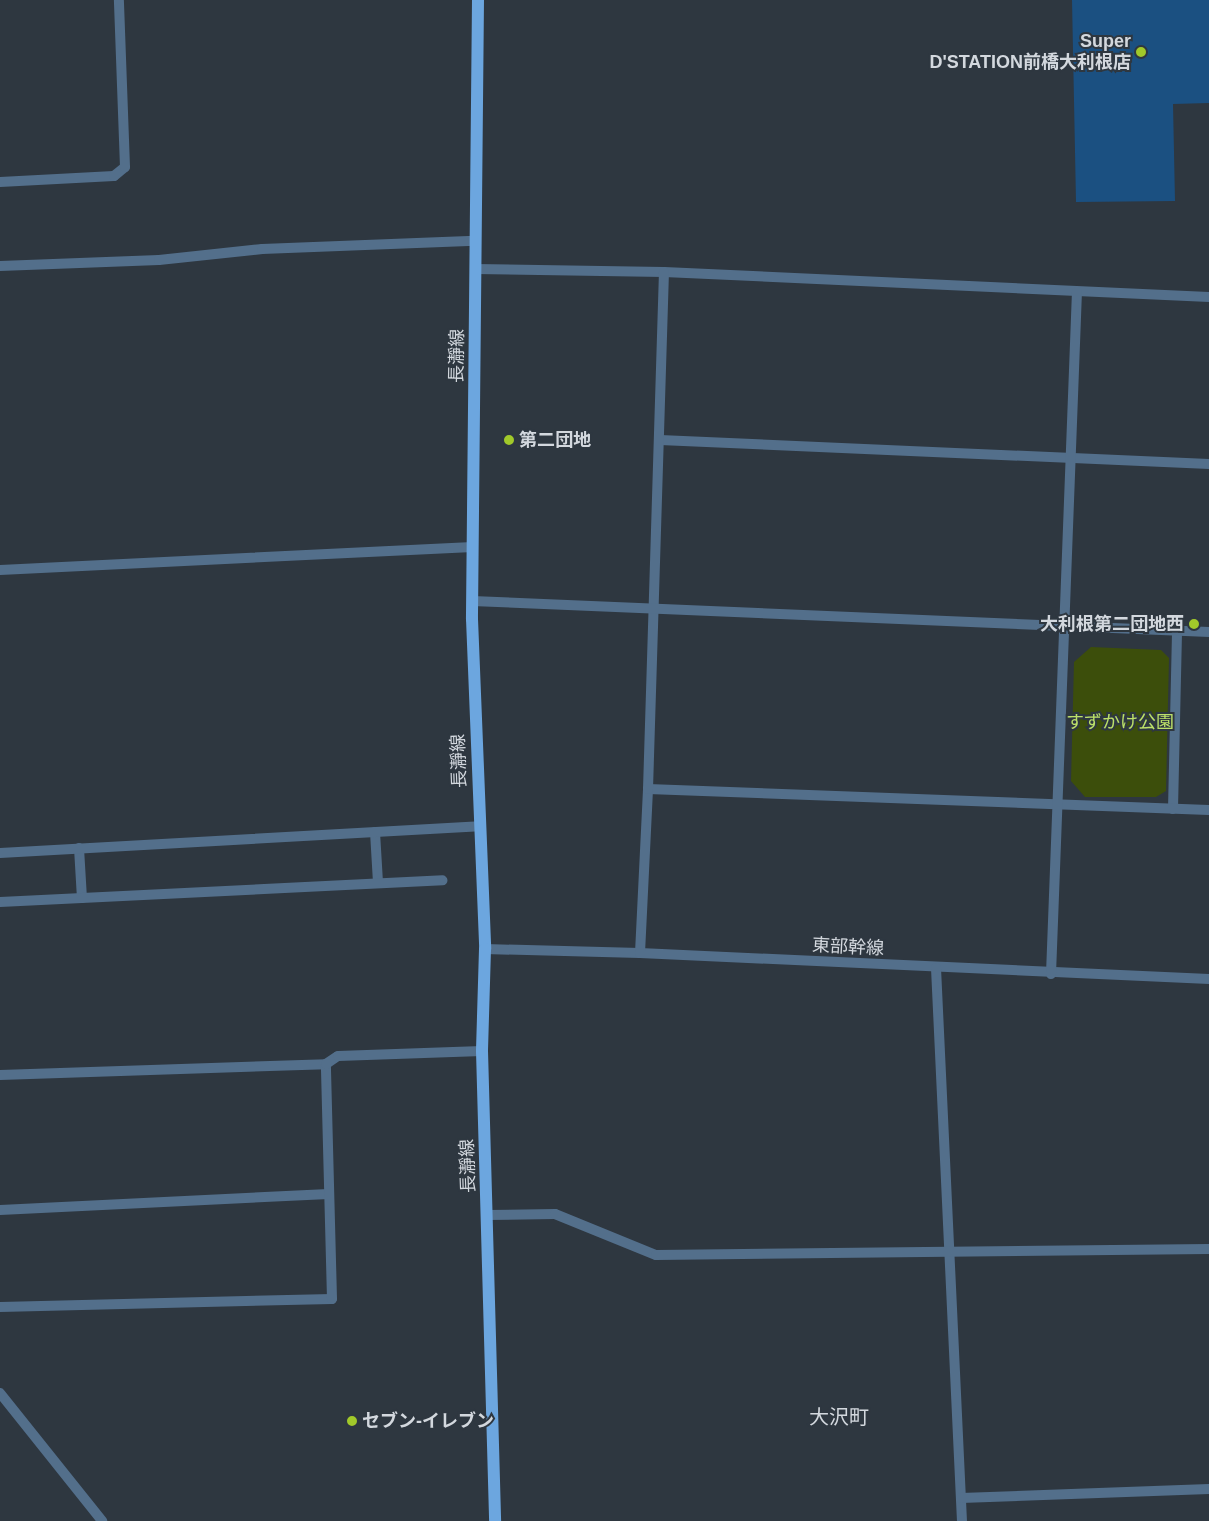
<!DOCTYPE html>
<meta charset="utf-8">
<style>
body{margin:0}
#map{position:relative;width:1209px;height:1521px;overflow:hidden;background:#2e3740;font-family:Helvetica,"Noto Sans JP",sans-serif}
div>[style]{position:absolute}
.green>*{inset:0;background:#3c4e0b}
.building>*{inset:0;background:#1b5081}
.service>*{height:10px;margin:-5px;padding:0 5px;transform-origin:5px;border-radius:5px;background:#536f8b}
.minor>*{height:10px;margin:-5px;padding:0 5px;transform-origin:5px;border-radius:5px;background:#536f8b}
.tertiary>*{height:10px;margin:-5px;padding:0 5px;transform-origin:5px;border-radius:5px;background:#536f8b}
.primary>*{height:12px;margin:-6px;padding:0 6px;transform-origin:6px;border-radius:6px;background:#6ca6df}
.dots>*{width:14px;height:14px;translate:-50% -50%;box-sizing:border-box;border:2px solid #2e3740;border-radius:50%}
span{translate:-50% -50%;white-space:nowrap;text-align:center;line-height:1.15;-webkit-text-stroke:4px #2e3740;paint-order:stroke}
.poi-label{font-size:18px;color:#d3d8de;font-weight:700}
.right{translate:-100% -50%;text-align:right}
.left{translate:0 -50%;text-align:left}
.street-label{font-size:18px;color:#d3d8de}
.park-label{font-size:18px;color:#bce069}
.quarter-label{font-size:20px;color:#d3d8de}
</style>
<div id="map">
<div class="green">
<i style="clip-path:polygon(1091px 647px,1161px 650px,1169px 658px,1166px 791px,1156px 797px,1085px 797px,1071px 781px,1074px 662px)"></i>
</div>
<div class="building">
<i style="clip-path:polygon(1072px 0,1209px 0,1209px 103px,1173px 104px,1175px 201px,1076px 202px)"></i>
</div>
<div class="service">
<i style="left:1173px;top:809px;width:179px;rotate:-88.7deg"></i>
<i style="left:375px;top:832px;width:51px;rotate:86.6deg"></i>
<i style="left:79px;top:848px;width:50px;rotate:86.6deg"></i>
<i style="left:0;top:902px;width:443px;rotate:-2.8deg"></i>
<i style="left:0;top:1075px;width:326px;rotate:-1.9deg"></i>
<i style="left:0;top:1210px;width:329px;rotate:-2.8deg"></i>
</div>
<div class="minor">
<i style="left:0;top:182px;width:114px;rotate:-3deg"></i>
<i style="left:114px;top:176px;width:14px;rotate:-39deg"></i>
<i style="left:125px;top:167px;width:167px;rotate:-92.1deg"></i>
<i style="left:0;top:266px;width:159px;rotate:-2.2deg"></i>
<i style="left:159px;top:260px;width:104px;rotate:-6.1deg"></i>
<i style="left:262px;top:249px;width:213px;rotate:-2.2deg"></i>
<i style="left:475px;top:269px;width:189px;rotate:0.9deg"></i>
<i style="left:664px;top:272px;width:546px;rotate:2.63deg"></i>
<i style="left:660px;top:440px;width:550px;rotate:2.5deg"></i>
<i style="left:0;top:570px;width:473px;rotate:-2.8deg"></i>
<i style="left:648px;top:789px;width:561px;rotate:2.14deg"></i>
<i style="left:0;top:853px;width:480px;rotate:-3.2deg"></i>
<i style="left:485px;top:949px;width:155px;rotate:1.5deg"></i>
<i style="left:640px;top:953px;width:570px;rotate:2.62deg"></i>
<i style="left:640px;top:953px;width:164px;rotate:-87.2deg"></i>
<i style="left:648px;top:789px;width:517px;rotate:-88.23deg"></i>
<i style="left:936px;top:968px;width:554px;rotate:87.31deg"></i>
<i style="left:1051px;top:974px;width:683px;rotate:-87.82deg"></i>
<i style="left:487px;top:1215px;width:68px;rotate:-0.8deg"></i>
<i style="left:555px;top:1214px;width:109px;rotate:22.1deg"></i>
<i style="left:656px;top:1255px;width:553px;rotate:-0.62deg"></i>
<i style="left:0;top:1307px;width:332px;rotate:-1.4deg"></i>
<i style="left:332px;top:1299px;width:235px;rotate:-91.5deg"></i>
<i style="left:326px;top:1064px;width:14px;rotate:-34deg"></i>
<i style="left:338px;top:1056px;width:144px;rotate:-2deg"></i>
<i style="left:0;top:1393px;width:164px;rotate:51.4deg"></i>
<i style="left:961px;top:1498px;width:248px;rotate:-2.1deg"></i>
</div>
<div class="tertiary">
<i style="left:472px;top:601px;width:738px;rotate:2.41deg"></i>
</div>
<div class="primary">
<i style="left:478px;top:0;width:619px;rotate:90.56deg"></i>
<i style="left:472px;top:619px;width:330px;rotate:87.7deg"></i>
<i style="left:485px;top:949px;width:102px;rotate:91.7deg"></i>
<i style="left:482px;top:1051px;width:470px;rotate:88.4deg"></i>
</div>
<div class="dots">
<i style="left:1141px;top:52px;background:#a1c92a"></i>
<i style="left:509px;top:440px;background:#a1c92a"></i>
<i style="left:1194px;top:624px;background:#a1c92a"></i>
<i style="left:352px;top:1421px;background:#a1c92a"></i>
</div>
<div class="poi-label">
<span class="right" style="left:1131px;top:52px">Super<br>D'STATION前橋大利根店</span>
<span class="left" style="left:519px;top:440px">第二団地</span>
<span class="right" style="left:1184px;top:624px">大利根第二団地西</span>
<span class="left" style="left:362px;top:1421px">セブン-イレブン</span>
</div>
<div class="street-label">
<span style="left:457px;top:356px;rotate:-89deg">長瀞線</span>
<span style="left:459px;top:761px;rotate:-92deg">長瀞線</span>
<span style="left:848px;top:947px;rotate:3deg">東部幹線</span>
<span style="left:468px;top:1166px;rotate:-92deg">長瀞線</span>
</div>
<div class="park-label">
<span style="left:1120px;top:722px">すずかけ公園</span>
</div>
<div class="quarter-label">
<span style="left:839px;top:1417px">大沢町</span>
</div>
</div>
